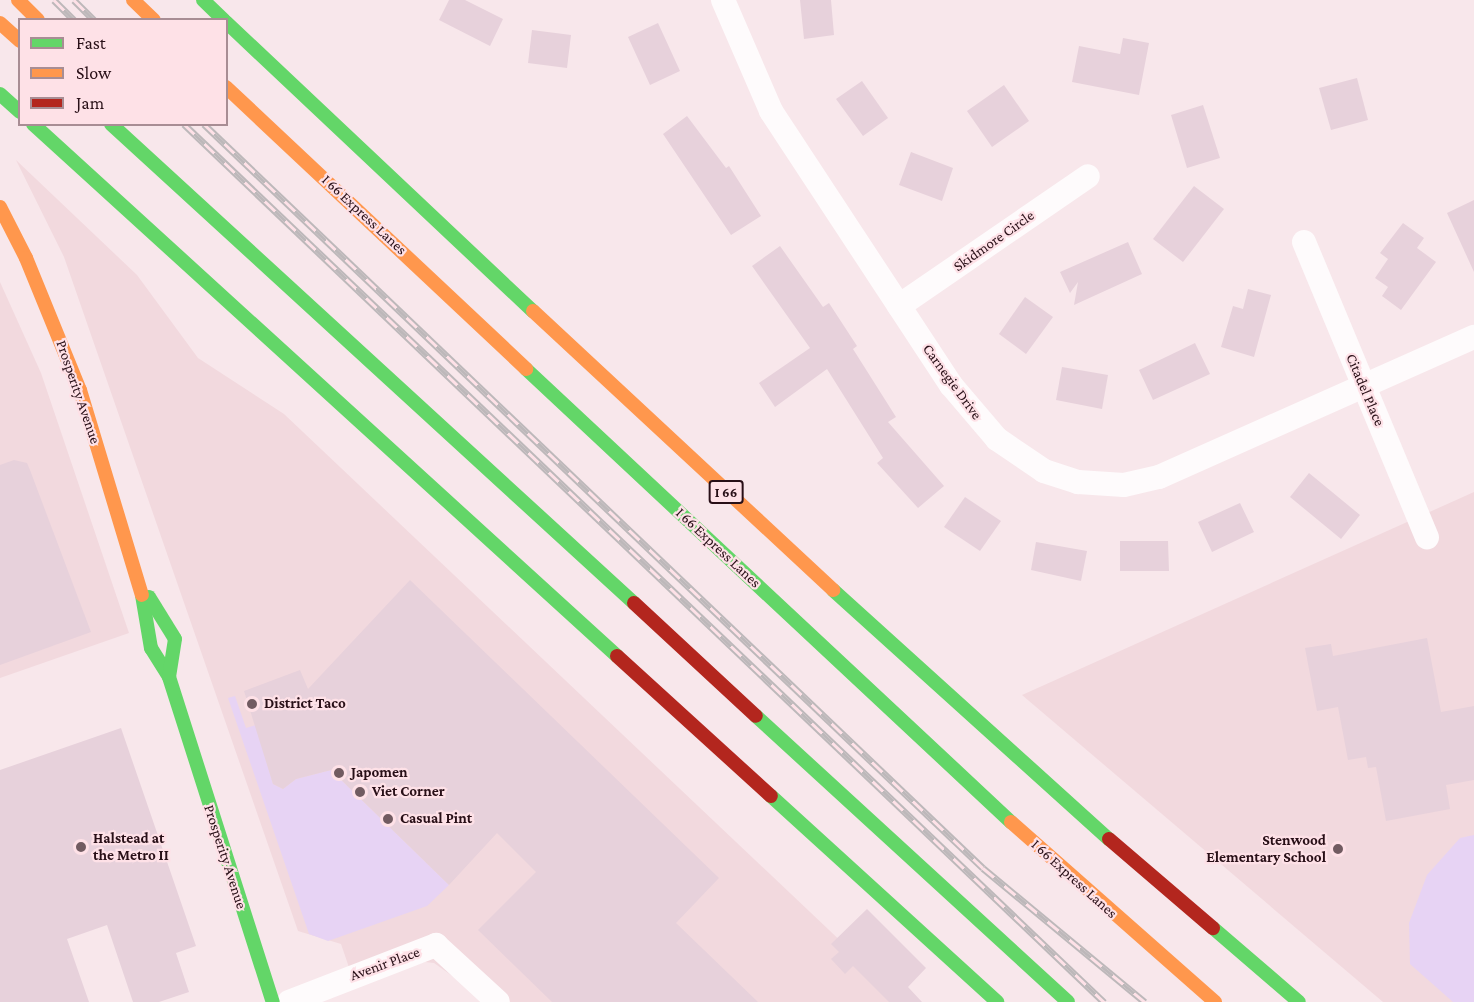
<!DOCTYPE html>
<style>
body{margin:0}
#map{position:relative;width:1474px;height:1002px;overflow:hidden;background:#f8e7eb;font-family:"Crimson Pro",serif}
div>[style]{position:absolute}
.built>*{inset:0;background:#f2d9de}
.green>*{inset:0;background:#e7d3f4}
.building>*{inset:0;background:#e7d1db}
.street>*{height:24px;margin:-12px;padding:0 12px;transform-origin:12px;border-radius:12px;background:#fefbfc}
.fast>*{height:14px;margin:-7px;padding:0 7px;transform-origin:7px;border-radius:7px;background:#63d668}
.slow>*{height:14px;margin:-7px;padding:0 7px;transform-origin:7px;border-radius:7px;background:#ff974d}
.jam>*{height:14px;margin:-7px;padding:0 7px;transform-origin:7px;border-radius:7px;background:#b3261e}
.rail>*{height:7px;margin-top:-3.5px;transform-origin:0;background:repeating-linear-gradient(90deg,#fee1e7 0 14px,#bdb8ba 0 28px);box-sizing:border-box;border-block:2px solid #bdb8ba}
.dots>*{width:16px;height:16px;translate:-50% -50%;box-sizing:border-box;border:3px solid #fee1e7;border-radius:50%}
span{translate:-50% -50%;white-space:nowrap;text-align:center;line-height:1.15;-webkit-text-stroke:4.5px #fee1e7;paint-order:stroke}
.shield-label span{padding:2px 4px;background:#fee1e7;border:2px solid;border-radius:4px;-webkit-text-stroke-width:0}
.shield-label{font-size:14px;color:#280f17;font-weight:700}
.street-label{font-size:15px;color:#280f17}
.poi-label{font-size:15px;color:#280f17;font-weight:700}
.left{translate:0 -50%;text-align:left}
.right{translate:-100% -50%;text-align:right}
.legend{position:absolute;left:18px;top:18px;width:210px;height:108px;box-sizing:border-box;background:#fee1e7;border:2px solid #a88d94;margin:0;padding:8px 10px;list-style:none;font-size:18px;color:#280f17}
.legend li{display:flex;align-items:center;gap:12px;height:30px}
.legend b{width:30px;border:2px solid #a88d94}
</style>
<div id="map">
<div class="built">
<i style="clip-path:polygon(16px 160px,137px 275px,198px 358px,284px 414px,905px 1002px,489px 1002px,434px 963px,425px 962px,354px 982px,341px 944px,298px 931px,64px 257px)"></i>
<i style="clip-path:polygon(0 282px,41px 373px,129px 633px,0 678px)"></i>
<i style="clip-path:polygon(1474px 492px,1474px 1002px,1383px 1002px,1022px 695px)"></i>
</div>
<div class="green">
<i style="clip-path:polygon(235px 696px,246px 728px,256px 725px,273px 784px,283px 789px,296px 779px,331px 770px,449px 885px,427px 906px,328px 941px,309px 934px,228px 698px)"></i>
<i style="clip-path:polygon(1474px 835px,1474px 1002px,1453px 1002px,1410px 964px,1409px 923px,1427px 875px,1460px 838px)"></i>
</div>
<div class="building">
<i style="clip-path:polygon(449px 0,465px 0,503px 19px,490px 46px,439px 20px)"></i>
<i style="clip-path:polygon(800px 0,831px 0,834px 35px,804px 39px)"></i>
<i style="clip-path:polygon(658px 23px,680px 71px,650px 85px,628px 37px)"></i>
<i style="clip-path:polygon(532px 30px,571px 35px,567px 68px,528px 63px)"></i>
<i style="clip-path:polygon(1123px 38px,1149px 43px,1139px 95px,1072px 82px,1079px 46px,1120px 54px)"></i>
<i style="clip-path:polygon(1357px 78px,1368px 120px,1331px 130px,1319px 88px)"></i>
<i style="clip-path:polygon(862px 81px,888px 118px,863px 136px,836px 99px)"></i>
<i style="clip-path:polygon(1004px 85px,1029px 121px,992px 147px,967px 111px)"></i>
<i style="clip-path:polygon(1203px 105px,1220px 158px,1187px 168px,1171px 115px)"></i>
<i style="clip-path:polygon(687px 116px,726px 168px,729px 166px,761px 216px,731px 235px,663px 134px)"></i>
<i style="clip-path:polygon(911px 152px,953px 168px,942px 201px,899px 185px)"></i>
<i style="clip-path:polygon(1194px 186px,1224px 209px,1183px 262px,1153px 239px)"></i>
<i style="clip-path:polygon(1474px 200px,1474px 272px,1447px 213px)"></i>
<i style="clip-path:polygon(1403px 223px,1424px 238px,1417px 248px,1436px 262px,1401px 310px,1382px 296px,1388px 287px,1375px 278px,1388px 259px,1380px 253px)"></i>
<i style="clip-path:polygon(1128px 242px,1142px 274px,1074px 305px,1078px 282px,1070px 293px,1060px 272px)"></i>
<i style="clip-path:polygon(780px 246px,823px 307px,829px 303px,857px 346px,853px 349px,896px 417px,888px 422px,944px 486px,918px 508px,877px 463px,883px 458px,827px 369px,775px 407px,759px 383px,810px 348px,752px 266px)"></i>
<i style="clip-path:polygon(1248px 289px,1271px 295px,1254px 357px,1221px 347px,1233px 306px,1243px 309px)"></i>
<i style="clip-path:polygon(1025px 297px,1053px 317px,1026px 354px,999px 334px)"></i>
<i style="clip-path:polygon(1195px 343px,1210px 374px,1153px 400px,1139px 370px)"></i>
<i style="clip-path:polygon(1062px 367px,1108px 375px,1102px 409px,1056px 400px)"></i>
<i style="clip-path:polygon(14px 460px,27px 463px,30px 470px,91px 632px,0 665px,0 465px)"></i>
<i style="clip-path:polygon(1309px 473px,1360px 515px,1341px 539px,1290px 497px)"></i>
<i style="clip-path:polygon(965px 497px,1001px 521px,980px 551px,944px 527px)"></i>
<i style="clip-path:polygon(1240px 503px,1254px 532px,1212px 552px,1198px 522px)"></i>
<i style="clip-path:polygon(1120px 541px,1168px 541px,1169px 571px,1120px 571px)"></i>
<i style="clip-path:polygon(1036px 542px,1087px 551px,1081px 581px,1031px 570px)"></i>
<i style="clip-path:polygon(410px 580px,719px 878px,676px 923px,758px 1002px,552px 1002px,478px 930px,536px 872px,497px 833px,449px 885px,331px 770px,296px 779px,283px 789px,273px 784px,244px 691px,300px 670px,308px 689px)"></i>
<i style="clip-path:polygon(1427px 638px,1441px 712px,1474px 706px,1474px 780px,1446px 785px,1450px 809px,1386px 821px,1376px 767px,1368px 768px,1366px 757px,1348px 760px,1338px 707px,1317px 711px,1305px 648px,1331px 644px,1333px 656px)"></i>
<i style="clip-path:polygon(121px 728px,196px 946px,176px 953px,189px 992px,159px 1002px,133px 1002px,107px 925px,67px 939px,89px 1002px,0 1002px,0 770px)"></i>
<i style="clip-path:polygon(867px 909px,926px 968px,908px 987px,922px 1002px,889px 1002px,853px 966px,845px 974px,831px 959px,839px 952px,831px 944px)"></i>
</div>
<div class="street">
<i style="left:723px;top:0;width:121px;rotate:66.6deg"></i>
<i style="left:771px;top:111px;width:328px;rotate:56.7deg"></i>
<i style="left:951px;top:385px;width:71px;rotate:49.6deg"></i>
<i style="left:997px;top:439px;width:57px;rotate:34.2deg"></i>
<i style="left:1044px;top:471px;width:36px;rotate:18deg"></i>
<i style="left:1078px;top:482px;width:46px;rotate:3.7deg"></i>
<i style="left:1124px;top:485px;width:36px;rotate:-13deg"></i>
<i style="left:1159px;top:477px;width:345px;rotate:-24deg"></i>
<i style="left:1304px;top:242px;width:320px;rotate:67.4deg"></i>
<i style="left:899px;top:306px;width:229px;rotate:-34.5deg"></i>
<i style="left:289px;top:1002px;width:158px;rotate:-21.2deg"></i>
<i style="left:436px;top:945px;width:84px;rotate:42.6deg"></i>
</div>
<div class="fast">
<i style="left:203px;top:0;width:29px;rotate:44deg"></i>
<i style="left:226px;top:22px;width:422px;rotate:43.3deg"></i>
<i style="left:0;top:94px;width:27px;rotate:42deg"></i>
<i style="left:33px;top:124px;width:790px;rotate:42.33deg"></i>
<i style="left:111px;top:124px;width:709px;rotate:42.49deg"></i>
<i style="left:526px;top:369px;width:664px;rotate:43.05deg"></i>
<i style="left:833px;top:590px;width:372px;rotate:42.1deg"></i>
<i style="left:142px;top:595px;width:54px;rotate:80.4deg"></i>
<i style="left:151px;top:648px;width:34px;rotate:58deg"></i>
<i style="left:169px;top:677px;width:341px;rotate:72.3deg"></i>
<i style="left:149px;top:597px;width:49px;rotate:58.2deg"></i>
<i style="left:175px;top:639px;width:38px;rotate:99deg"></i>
<i style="left:756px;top:716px;width:423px;rotate:42.5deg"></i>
<i style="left:771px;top:796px;width:306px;rotate:42.3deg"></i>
<i style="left:1213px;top:928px;width:113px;rotate:40.7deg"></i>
</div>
<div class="slow">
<i style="left:18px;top:0;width:28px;rotate:45deg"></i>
<i style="left:133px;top:0;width:29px;rotate:44deg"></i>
<i style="left:0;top:23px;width:27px;rotate:42deg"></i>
<i style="left:226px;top:87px;width:412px;rotate:43.2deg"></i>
<i style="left:0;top:207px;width:57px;rotate:63deg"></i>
<i style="left:26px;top:258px;width:143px;rotate:67.8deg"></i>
<i style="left:80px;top:390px;width:214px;rotate:73.2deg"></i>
<i style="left:533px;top:311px;width:410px;rotate:42.9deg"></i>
<i style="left:1011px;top:822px;width:272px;rotate:41.4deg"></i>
</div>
<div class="jam">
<i style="left:634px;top:603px;width:166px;rotate:42.8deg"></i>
<i style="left:617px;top:656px;width:208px;rotate:42.3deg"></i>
<i style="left:1109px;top:839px;width:137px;rotate:40.6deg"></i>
</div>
<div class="rail">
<i style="left:54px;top:0;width:28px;rotate:45deg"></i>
<i style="left:74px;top:0;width:28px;rotate:45deg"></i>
<i style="left:184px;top:124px;width:1272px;rotate:43.66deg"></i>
<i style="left:204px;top:124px;width:1077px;rotate:43.68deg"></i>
<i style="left:983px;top:868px;width:210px;rotate:39.6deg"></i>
</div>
<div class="dots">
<i style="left:252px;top:704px;background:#715b61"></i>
<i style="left:339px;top:773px;background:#715b61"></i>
<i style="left:360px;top:792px;background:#715b61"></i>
<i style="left:388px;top:819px;background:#715b61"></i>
<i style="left:81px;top:847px;background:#715b61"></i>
<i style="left:1338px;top:849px;background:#715b61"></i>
</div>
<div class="shield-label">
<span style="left:726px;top:492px">I 66</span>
</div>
<div class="street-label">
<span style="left:364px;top:215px;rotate:43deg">I 66 Express Lanes</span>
<span style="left:994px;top:241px;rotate:-35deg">Skidmore Circle</span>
<span style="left:952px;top:382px;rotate:54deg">Carnegie Drive</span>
<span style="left:1365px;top:390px;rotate:67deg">Citadel Place</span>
<span style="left:78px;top:392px;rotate:71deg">Prosperity Avenue</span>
<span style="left:718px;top:548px;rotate:43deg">I 66 Express Lanes</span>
<span style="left:225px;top:857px;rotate:72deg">Prosperity Avenue</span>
<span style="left:1074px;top:879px;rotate:42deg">I 66 Express Lanes</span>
<span style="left:385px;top:964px;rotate:-20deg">Avenir Place</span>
</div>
<div class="poi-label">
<span class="left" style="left:264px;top:704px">District Taco</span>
<span class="left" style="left:351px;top:773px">Japomen</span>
<span class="left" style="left:372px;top:792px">Viet Corner</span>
<span class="left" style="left:400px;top:819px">Casual Pint</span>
<span class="left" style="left:93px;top:847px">Halstead at<br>the Metro II</span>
<span class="right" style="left:1326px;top:849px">Stenwood<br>Elementary School</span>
</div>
<ul class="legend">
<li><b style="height:8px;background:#63d668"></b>Fast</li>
<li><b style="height:8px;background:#ff974d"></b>Slow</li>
<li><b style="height:8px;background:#b3261e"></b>Jam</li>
</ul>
</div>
